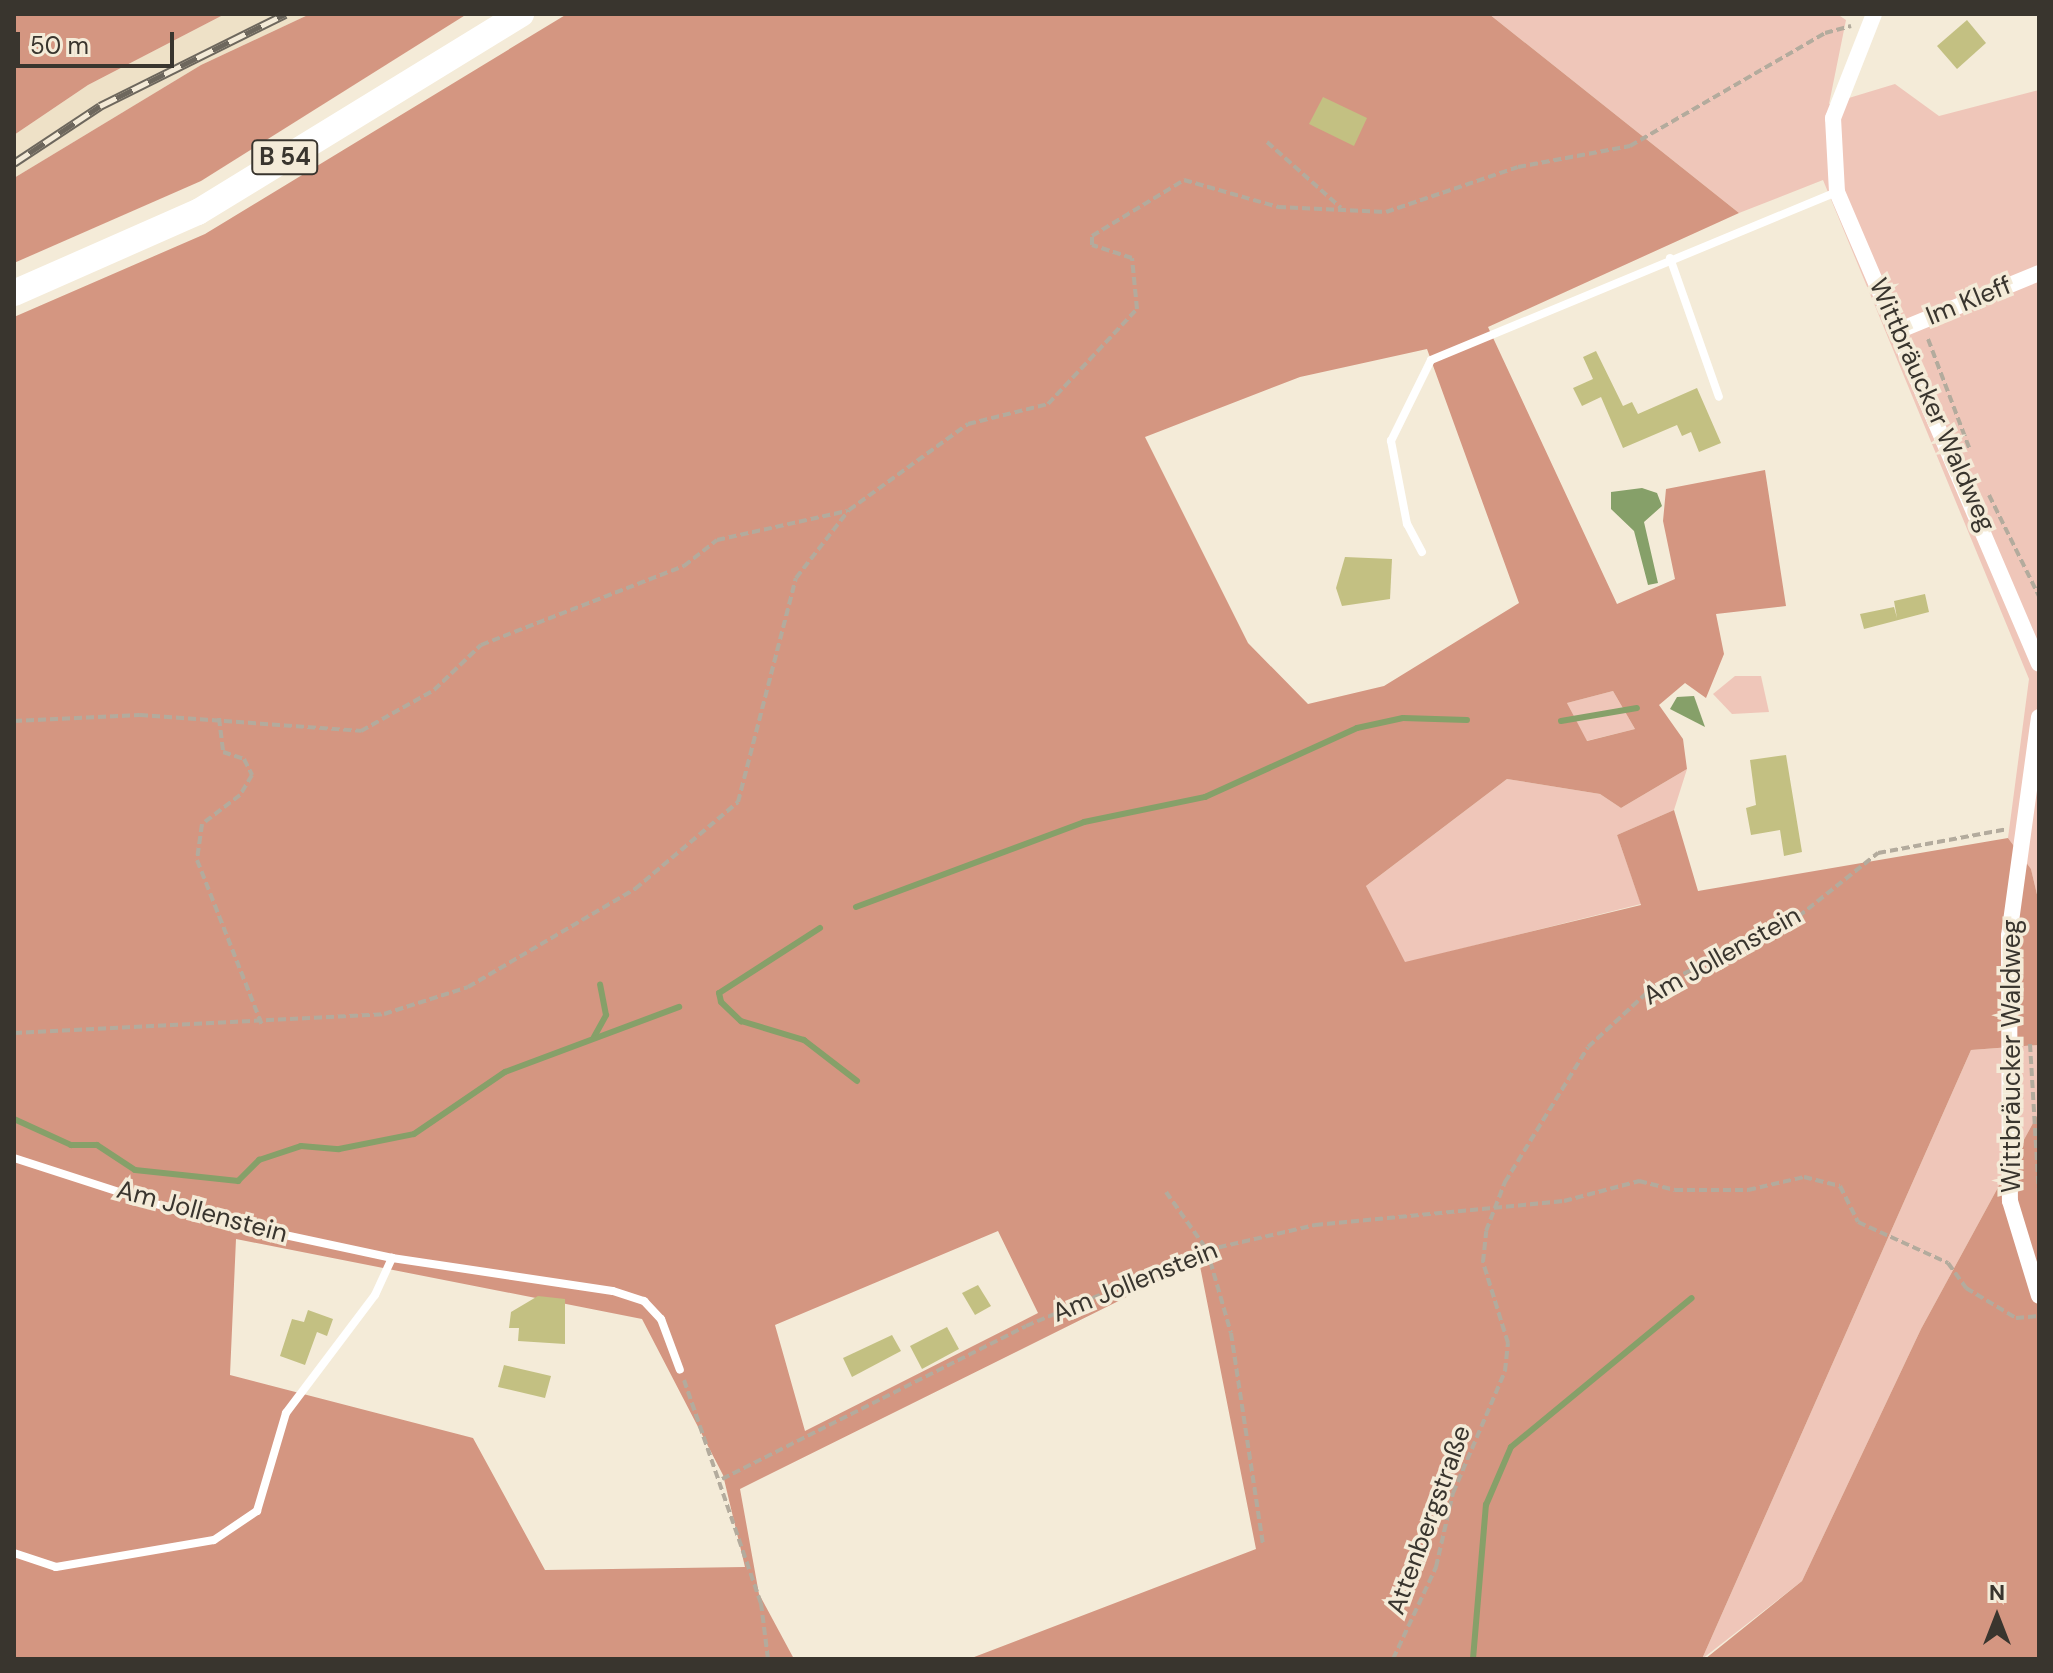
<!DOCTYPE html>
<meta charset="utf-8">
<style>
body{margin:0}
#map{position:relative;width:2053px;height:1673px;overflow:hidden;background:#f4ebd8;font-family:"DM Sans",sans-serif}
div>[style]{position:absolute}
.built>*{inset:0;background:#eee1c7}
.green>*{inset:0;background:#efc6b9}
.forest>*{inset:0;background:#d49681}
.water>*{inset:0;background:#86a069}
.stream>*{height:6px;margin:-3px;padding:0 3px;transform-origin:3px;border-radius:3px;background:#86a069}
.building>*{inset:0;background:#c3c082}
.path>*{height:4px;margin-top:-2px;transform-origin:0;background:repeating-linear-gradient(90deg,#b3ab9d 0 8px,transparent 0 12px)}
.service>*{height:8px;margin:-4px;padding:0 4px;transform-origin:4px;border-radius:4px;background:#fff}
.minor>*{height:16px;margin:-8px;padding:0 8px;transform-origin:8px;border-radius:8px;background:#fff}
.primary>*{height:26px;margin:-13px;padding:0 13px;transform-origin:13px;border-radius:13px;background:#fff}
.rail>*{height:9px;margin-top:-4.5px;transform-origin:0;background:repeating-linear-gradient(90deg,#f4ebd8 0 18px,#6d675d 0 36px);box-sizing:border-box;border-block:2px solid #6d675d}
span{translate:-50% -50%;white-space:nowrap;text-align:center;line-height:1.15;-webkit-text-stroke:7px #f4ebd8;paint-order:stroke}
.shield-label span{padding:2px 6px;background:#f4ebd8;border:2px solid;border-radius:6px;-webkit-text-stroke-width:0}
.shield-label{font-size:24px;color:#39352e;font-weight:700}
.street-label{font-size:26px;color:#39352e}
.frame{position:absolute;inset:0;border:16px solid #39352e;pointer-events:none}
.north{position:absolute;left:1957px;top:1577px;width:80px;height:80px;-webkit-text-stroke:6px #f4ebd8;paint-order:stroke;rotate:0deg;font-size:22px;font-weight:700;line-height:32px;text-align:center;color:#39352e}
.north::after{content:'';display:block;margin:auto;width:28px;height:36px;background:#39352e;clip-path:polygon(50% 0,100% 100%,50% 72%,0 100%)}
.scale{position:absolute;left:16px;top:32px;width:158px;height:36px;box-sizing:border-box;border:4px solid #39352e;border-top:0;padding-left:10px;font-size:24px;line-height:28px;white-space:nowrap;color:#39352e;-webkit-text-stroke:6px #f4ebd8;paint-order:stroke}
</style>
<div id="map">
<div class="built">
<i style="clip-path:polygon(225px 14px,310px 14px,201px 65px,14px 178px,14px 135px,88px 85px)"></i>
</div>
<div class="green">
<i style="clip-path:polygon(1489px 14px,1837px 14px,1846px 20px,1829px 104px,1895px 84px,1939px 116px,2039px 90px,2039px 903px,2031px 869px,2008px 838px,2029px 679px,1823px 180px,1739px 213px)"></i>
<i style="clip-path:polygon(1735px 676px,1761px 676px,1769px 712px,1732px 714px,1713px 694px)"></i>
<i style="clip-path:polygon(1613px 691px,1635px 729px,1586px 741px,1567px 703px)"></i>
<i style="clip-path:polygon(1687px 769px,1674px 810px,1617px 835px,1641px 904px,1404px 963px,1366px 886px,1507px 779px,1600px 794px,1621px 808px)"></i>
<i style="clip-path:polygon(2039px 1045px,2039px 1112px,1921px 1329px,1802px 1581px,1702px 1659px,1971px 1050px)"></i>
</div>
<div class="forest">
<i style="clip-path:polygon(14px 14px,225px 14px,88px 85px,14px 135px)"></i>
<i style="clip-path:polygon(310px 14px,467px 14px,201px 181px,14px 263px,14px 178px,201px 65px)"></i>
<i style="clip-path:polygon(evenodd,567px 14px,1489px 14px,1739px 213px,1488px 327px,1617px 604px,1675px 579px,1663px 521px,1666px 489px,1765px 470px,1786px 606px,1716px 614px,1724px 654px,1706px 698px,1685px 683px,1659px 705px,1683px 739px,1687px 769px,1621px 808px,1600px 794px,1507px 779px,1366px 886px,1405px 962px,1641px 905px,1617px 835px,1674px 810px,1698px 891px,2008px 838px,2031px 869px,2039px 903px,2039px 1045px,1971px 1050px,1702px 1659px,969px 1659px,1256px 1549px,1199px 1261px,740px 1489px,759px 1594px,794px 1659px,14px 1659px,14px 317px,205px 234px,567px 14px,1427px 349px,1519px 603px,1384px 686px,1308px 704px,1248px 643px,1145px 437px,1300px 377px,1427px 349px,567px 14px,1613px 691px,1635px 729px,1587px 741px,1567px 703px,1613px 691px,567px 14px,998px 1231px,1038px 1313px,805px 1431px,775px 1325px,998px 1231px,567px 14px,236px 1239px,642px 1319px,723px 1475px,745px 1567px,545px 1570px,473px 1438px,230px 1375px,236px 1239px)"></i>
<i style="clip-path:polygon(2039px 1112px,2039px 1659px,1705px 1659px,1802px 1581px,1921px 1329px)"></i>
</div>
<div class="water">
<i style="clip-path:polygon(1642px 488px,1657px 493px,1662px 506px,1644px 522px,1658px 583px,1648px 585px,1634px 531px,1611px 509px,1611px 492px)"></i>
<i style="clip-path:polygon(1694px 696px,1705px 727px,1670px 709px,1677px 697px)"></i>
</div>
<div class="stream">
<i style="left:1561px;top:721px;width:77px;rotate:-9.7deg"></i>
<i style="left:856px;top:907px;width:243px;rotate:-20.4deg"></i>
<i style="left:1084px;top:822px;width:124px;rotate:-11.7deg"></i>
<i style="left:1205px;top:797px;width:167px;rotate:-24.4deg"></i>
<i style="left:1357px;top:728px;width:47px;rotate:-12.3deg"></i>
<i style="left:1403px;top:718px;width:64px;rotate:1.8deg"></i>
<i style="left:820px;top:928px;width:120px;rotate:147.2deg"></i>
<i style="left:719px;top:993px;width:9px;rotate:77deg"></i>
<i style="left:721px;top:1002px;width:28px;rotate:44deg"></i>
<i style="left:741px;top:1021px;width:66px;rotate:16.8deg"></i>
<i style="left:804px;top:1040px;width:67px;rotate:37.7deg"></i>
<i style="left:594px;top:1037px;width:25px;rotate:-61deg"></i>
<i style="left:606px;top:1015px;width:31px;rotate:-101deg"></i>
<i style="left:14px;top:1119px;width:63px;rotate:24.5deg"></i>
<i style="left:71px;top:1145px;width:26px"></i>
<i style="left:97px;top:1145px;width:45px;rotate:33.3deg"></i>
<i style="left:135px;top:1170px;width:104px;rotate:6.1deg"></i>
<i style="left:238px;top:1181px;width:30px;rotate:-45deg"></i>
<i style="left:259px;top:1160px;width:44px;rotate:-18.4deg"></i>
<i style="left:301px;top:1146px;width:38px;rotate:5deg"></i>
<i style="left:339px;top:1149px;width:76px;rotate:-11.3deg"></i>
<i style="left:414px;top:1134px;width:110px;rotate:-34.3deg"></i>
<i style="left:505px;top:1072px;width:186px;rotate:-20.5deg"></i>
<i style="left:1473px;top:1659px;width:155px;rotate:-85.2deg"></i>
<i style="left:1486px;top:1505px;width:63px;rotate:-66.7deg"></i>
<i style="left:1511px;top:1447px;width:234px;rotate:-39.5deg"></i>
</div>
<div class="building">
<i style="clip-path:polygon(1967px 20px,1986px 43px,1957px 69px,1937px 46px)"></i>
<i style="clip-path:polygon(1323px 97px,1367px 118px,1354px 146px,1309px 124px)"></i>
<i style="clip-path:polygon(1596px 351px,1623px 406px,1632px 402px,1638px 414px,1697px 388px,1721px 443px,1699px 452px,1691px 432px,1682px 436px,1677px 425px,1623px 448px,1601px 397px,1582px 406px,1573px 388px,1593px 379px,1583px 357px)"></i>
<i style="clip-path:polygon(1345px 557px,1392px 559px,1390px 599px,1342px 606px,1336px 588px)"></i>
<i style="clip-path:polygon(1925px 594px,1929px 612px,1864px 629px,1860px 614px,1894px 607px,1897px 618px,1894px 601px)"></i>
<i style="clip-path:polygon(1786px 755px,1802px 852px,1784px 856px,1780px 830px,1751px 835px,1746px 808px,1756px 805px,1750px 760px)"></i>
<i style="clip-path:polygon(978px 1285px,991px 1306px,975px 1315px,962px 1293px)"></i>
<i style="clip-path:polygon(538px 1296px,565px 1299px,565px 1344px,518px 1341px,519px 1328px,509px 1328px,511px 1312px)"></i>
<i style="clip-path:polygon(308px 1310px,333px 1319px,327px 1336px,317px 1332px,305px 1365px,280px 1356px,292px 1319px,304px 1322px)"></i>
<i style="clip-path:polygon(947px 1327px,959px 1349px,922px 1369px,910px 1346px)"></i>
<i style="clip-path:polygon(892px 1335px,901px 1351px,852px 1377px,843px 1358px)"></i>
<i style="clip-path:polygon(504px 1365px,551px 1376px,545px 1398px,498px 1387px)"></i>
</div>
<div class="path">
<i style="left:1267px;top:142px;width:99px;rotate:41.7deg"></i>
<i style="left:1928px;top:339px;width:119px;rotate:69.3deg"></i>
<i style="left:1989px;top:495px;width:113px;rotate:63.7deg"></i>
<i style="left:219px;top:718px;width:34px;rotate:83deg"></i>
<i style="left:223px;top:752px;width:22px;rotate:18deg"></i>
<i style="left:244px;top:759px;width:18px;rotate:63deg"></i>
<i style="left:252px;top:775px;width:23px;rotate:121deg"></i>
<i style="left:240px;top:795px;width:48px;rotate:142.7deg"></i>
<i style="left:202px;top:824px;width:36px;rotate:98deg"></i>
<i style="left:197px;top:860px;width:177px;rotate:68.5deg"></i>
<i style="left:14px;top:721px;width:126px;rotate:-2.7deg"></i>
<i style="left:140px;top:715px;width:222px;rotate:4.1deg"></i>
<i style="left:361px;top:731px;width:84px;rotate:-29.3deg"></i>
<i style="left:434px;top:690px;width:65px;rotate:-43.8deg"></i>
<i style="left:481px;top:645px;width:218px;rotate:-21.3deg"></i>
<i style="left:684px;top:566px;width:42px;rotate:-38.2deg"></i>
<i style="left:717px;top:540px;width:133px;rotate:-12.6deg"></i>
<i style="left:14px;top:1033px;width:370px;rotate:-2.9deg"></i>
<i style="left:384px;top:1014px;width:88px;rotate:-17.8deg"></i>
<i style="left:468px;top:987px;width:194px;rotate:-30.4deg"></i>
<i style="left:635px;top:889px;width:135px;rotate:-40.2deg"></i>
<i style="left:738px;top:802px;width:231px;rotate:-75.5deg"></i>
<i style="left:796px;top:578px;width:86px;rotate:-52.1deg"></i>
<i style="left:849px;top:510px;width:147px;rotate:-35.9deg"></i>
<i style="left:968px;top:424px;width:82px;rotate:-14deg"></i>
<i style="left:1048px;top:404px;width:130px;rotate:-46.9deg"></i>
<i style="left:1137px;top:309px;width:51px;rotate:-95.6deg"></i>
<i style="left:1132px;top:258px;width:42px;rotate:-162deg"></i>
<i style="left:1092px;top:245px;width:9px;rotate:-90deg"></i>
<i style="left:1092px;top:236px;width:108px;rotate:-31.3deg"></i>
<i style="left:1184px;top:180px;width:98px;rotate:16deg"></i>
<i style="left:1278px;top:207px;width:108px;rotate:2.7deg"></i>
<i style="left:1386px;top:212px;width:139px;rotate:-18.8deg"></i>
<i style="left:1518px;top:167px;width:114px;rotate:-10.6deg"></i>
<i style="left:1630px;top:146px;width:225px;rotate:-30.1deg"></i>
<i style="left:1825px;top:33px;width:27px;rotate:-15deg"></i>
<i style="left:2030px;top:1044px;width:150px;rotate:86.6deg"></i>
<i style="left:1166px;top:1192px;width:71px;rotate:54.7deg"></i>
<i style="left:1207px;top:1250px;width:86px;rotate:73.9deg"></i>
<i style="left:1231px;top:1333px;width:214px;rotate:81.4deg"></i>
<i style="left:684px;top:1380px;width:236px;rotate:71deg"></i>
<i style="left:761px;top:1603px;width:56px;rotate:82.9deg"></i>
<i style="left:722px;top:1479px;width:340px;rotate:-26.7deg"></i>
<i style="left:1026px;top:1326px;width:196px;rotate:-22.8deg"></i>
<i style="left:1207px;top:1250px;width:111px;rotate:-13deg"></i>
<i style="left:1315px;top:1225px;width:250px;rotate:-5.5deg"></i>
<i style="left:1564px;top:1201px;width:78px;rotate:-14.9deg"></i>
<i style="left:1639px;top:1181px;width:37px;rotate:14deg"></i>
<i style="left:1675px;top:1190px;width:73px"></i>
<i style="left:1748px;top:1190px;width:57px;rotate:-13.1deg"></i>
<i style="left:1804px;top:1177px;width:37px;rotate:14deg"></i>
<i style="left:1840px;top:1186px;width:40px;rotate:63.4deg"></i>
<i style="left:1858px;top:1222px;width:99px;rotate:24.5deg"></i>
<i style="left:1948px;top:1263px;width:31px;rotate:54deg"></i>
<i style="left:1966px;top:1288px;width:58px;rotate:31deg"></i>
<i style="left:2016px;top:1318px;width:23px;rotate:-5deg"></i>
<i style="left:1393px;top:1659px;width:102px;rotate:-64.9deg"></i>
<i style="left:1436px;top:1567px;width:76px;rotate:-77.1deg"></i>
<i style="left:1453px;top:1493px;width:133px;rotate:-66.9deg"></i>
<i style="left:1505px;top:1371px;width:28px;rotate:-84deg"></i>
<i style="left:1508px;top:1343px;width:85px;rotate:-107.2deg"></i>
<i style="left:1483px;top:1262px;width:31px;rotate:-84deg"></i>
<i style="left:1486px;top:1231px;width:53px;rotate:-68.8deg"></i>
<i style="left:1505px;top:1182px;width:158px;rotate:-58.4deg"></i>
<i style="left:1588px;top:1047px;width:86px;rotate:-42.6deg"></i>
<i style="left:1651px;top:989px;width:153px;rotate:-25.2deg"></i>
<i style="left:1789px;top:924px;width:114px;rotate:-38.6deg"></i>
<i style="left:1878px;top:853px;width:132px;rotate:-10.5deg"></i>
</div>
<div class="service">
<i style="left:1670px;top:258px;width:147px;rotate:70.6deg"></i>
<i style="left:1422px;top:552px;width:32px;rotate:-118deg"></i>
<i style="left:1407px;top:524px;width:85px;rotate:-100.9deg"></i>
<i style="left:1391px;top:441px;width:90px;rotate:-63.7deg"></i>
<i style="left:1431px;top:360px;width:439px;rotate:-22.5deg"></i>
<i style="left:14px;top:1158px;width:182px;rotate:17.9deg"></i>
<i style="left:187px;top:1214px;width:210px;rotate:12.1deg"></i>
<i style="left:392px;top:1258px;width:223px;rotate:8.5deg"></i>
<i style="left:613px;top:1291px;width:33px;rotate:18deg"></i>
<i style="left:644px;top:1301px;width:25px;rotate:47deg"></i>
<i style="left:661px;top:1319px;width:54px;rotate:69.6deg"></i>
<i style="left:14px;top:1553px;width:44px;rotate:18.4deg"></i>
<i style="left:56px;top:1567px;width:160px;rotate:-9.7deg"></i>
<i style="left:214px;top:1540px;width:52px;rotate:-34deg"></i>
<i style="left:257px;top:1511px;width:102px;rotate:-73.5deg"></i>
<i style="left:286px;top:1413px;width:148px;rotate:-53deg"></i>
<i style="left:375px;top:1295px;width:41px;rotate:-65.3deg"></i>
</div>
<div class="minor">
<i style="left:1874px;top:14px;width:112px;rotate:111.5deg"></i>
<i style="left:1833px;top:118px;width:74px;rotate:86.9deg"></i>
<i style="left:1837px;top:192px;width:513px;rotate:66.83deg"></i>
<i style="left:1900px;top:330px;width:150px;rotate:-22.3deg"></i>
<i style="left:2039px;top:717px;width:221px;rotate:97.8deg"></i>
<i style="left:2009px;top:936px;width:265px;rotate:89.8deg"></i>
<i style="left:2010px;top:1201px;width:99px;rotate:73deg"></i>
</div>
<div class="primary">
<i style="left:14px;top:293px;width:201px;rotate:-23.8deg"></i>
<i style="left:198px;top:212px;width:379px;rotate:-31.5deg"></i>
</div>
<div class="rail">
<i style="left:14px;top:163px;width:103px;rotate:-33.5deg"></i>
<i style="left:100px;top:106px;width:207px;rotate:-26.4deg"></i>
</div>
<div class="shield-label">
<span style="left:285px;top:157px">B 54</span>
</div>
<div class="street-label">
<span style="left:1969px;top:301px;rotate:-22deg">Im Kleff</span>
<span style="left:1932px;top:405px;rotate:66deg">Wittbräucker Waldweg</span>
<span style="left:1722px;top:956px;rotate:-29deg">Am Jollenstein</span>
<span style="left:2012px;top:1056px;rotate:-90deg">Wittbräucker Waldweg</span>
<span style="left:202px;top:1212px;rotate:15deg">Am Jollenstein</span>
<span style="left:1135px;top:1282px;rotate:-22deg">Am Jollenstein</span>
<span style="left:1429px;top:1520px;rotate:-70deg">Attenbergstraße</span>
</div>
<div class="frame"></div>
<div class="north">N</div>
<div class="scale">50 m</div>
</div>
